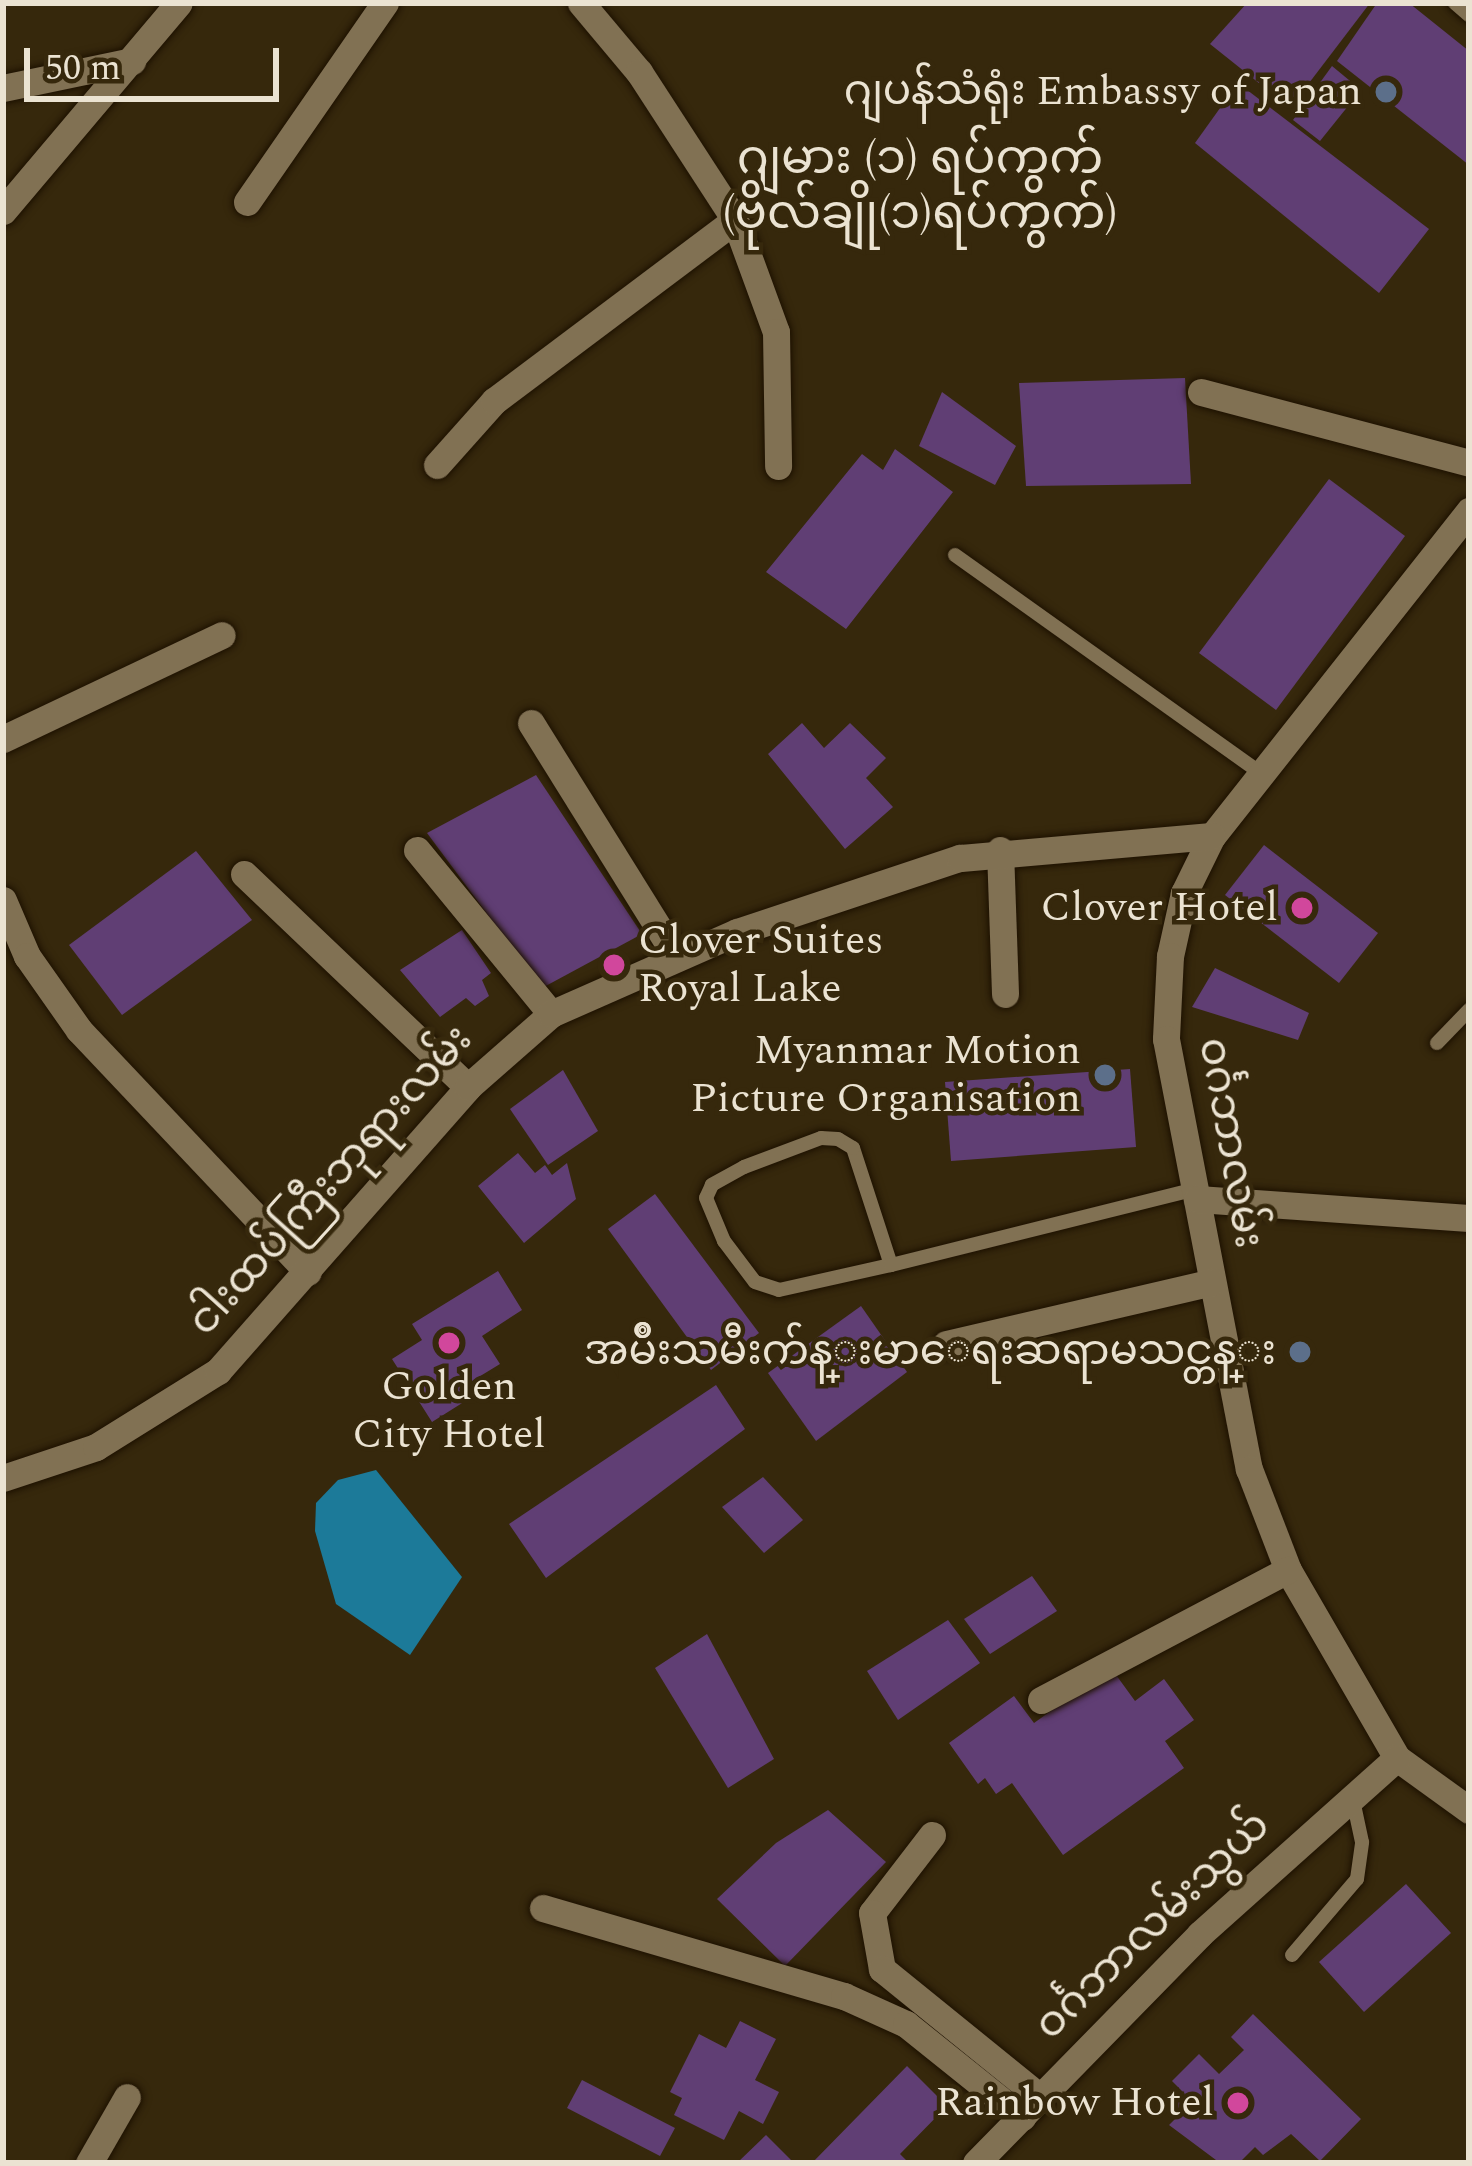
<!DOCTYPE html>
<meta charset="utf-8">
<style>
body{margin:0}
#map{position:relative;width:1472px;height:2166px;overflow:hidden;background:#36280c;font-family:Spectral,"Noto Sans Myanmar",serif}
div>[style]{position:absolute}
.water>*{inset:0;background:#1c7a99}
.building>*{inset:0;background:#603e74}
.roads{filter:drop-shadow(0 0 3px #1d1100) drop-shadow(0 0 3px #1d1100)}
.lane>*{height:14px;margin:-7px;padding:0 7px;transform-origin:7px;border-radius:7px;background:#817153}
.street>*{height:27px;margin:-13.5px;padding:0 13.5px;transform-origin:13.5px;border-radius:13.5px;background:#817153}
.dots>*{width:33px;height:33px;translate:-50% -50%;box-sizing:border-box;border:6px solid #36280c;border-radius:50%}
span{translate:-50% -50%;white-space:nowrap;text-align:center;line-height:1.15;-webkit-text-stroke:9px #36280c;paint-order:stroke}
.poi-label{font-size:42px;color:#ebe3d2}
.right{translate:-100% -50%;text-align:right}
.left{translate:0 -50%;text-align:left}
.street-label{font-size:42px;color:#ebe3d2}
.quarter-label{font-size:48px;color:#ebe3d2}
.frame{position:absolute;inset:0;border:6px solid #ebe3d2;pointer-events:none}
.scale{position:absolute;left:24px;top:48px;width:255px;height:54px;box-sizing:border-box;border:6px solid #ebe3d2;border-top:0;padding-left:15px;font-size:36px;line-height:42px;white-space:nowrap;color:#ebe3d2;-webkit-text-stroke:9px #36280c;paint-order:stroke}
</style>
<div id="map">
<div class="water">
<i style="clip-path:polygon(376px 1470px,462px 1577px,410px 1655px,336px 1604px,315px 1531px,316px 1503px,338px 1480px)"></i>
</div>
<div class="building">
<i style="clip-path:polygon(1247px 3px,1370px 3px,1290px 108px,1210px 44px)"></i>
<i style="clip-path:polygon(1377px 3px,1409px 3px,1469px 51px,1469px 165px,1337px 61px)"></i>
<i style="clip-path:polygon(1332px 66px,1361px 90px,1320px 141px,1293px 120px)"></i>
<i style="clip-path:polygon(1238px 83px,1429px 229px,1379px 293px,1195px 143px)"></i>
<i style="clip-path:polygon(1185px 378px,1191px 484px,1026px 486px,1019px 383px)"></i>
<i style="clip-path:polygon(942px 392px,1016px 446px,995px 485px,919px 446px)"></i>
<i style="clip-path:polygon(895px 449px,953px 492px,846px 629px,766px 572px,862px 454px,883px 470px)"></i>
<i style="clip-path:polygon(1329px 479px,1405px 536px,1276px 710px,1199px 653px)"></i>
<i style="clip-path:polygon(802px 723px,824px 748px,850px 723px,886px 758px,866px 778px,893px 807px,845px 849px,768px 754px)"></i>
<i style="clip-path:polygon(536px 775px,642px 934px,542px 988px,427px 833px)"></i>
<i style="clip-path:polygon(1264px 845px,1378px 933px,1339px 983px,1225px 895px)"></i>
<i style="clip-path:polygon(196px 851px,252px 920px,122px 1015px,69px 945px)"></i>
<i style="clip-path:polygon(462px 930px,491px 973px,482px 980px,489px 996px,475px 1006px,466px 998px,440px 1017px,400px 970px)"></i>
<i style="clip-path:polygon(1215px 968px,1309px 1013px,1298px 1040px,1192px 1007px)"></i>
<i style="clip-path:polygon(1130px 1069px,1136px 1147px,951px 1161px,945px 1082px)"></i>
<i style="clip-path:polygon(563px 1070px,598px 1131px,548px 1165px,510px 1109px)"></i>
<i style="clip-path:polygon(518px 1153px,535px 1173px,545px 1165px,552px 1175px,567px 1163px,576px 1199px,524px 1243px,478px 1186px)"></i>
<i style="clip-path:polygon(655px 1194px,759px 1333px,711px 1370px,608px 1229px)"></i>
<i style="clip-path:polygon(498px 1271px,522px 1310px,482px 1336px,500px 1364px,459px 1389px,467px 1400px,432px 1422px,392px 1359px,422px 1340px,412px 1324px)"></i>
<i style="clip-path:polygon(861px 1306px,907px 1372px,816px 1441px,768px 1373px)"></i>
<i style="clip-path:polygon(716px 1385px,745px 1429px,546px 1578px,509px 1524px)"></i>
<i style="clip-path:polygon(763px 1477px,803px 1520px,764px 1553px,722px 1507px)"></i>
<i style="clip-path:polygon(1032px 1576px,1057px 1611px,990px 1654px,964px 1619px)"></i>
<i style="clip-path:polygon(948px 1620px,980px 1663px,898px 1720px,867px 1671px)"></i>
<i style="clip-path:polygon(707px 1634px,774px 1759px,728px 1788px,655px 1668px)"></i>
<i style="clip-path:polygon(1111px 1668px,1135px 1701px,1164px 1679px,1194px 1720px,1165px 1741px,1184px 1768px,1063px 1855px,1012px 1783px,996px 1794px,985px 1778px,978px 1784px,949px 1743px,1014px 1696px,1034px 1723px)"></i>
<i style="clip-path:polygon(828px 1810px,886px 1862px,785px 1966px,717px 1899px,776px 1843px)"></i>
<i style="clip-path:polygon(1406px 1884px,1451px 1933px,1364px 2012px,1319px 1962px)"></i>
<i style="clip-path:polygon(1253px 2014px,1361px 2119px,1320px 2161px,1291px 2134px,1263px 2155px,1255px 2147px,1239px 2163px,1220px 2163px,1169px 2125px,1179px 2115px,1171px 2108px,1185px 2094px,1172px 2081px,1199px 2054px,1219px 2074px,1244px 2050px,1231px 2037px)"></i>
<i style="clip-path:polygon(740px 2021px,776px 2039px,755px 2080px,779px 2092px,763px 2124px,739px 2111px,724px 2140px,674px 2115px,682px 2098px,670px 2092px,699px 2034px,726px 2048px)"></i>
<i style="clip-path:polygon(907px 2066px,947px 2106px,900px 2154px,909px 2163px,812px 2163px)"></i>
<i style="clip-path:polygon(582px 2080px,675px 2128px,660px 2156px,567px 2108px)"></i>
<i style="clip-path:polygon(766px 2135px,794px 2163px,737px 2163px)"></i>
</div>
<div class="roads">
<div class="lane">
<i style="left:1455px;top:3px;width:18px;rotate:41deg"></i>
<i style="left:955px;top:555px;width:377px;rotate:35.5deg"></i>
<i style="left:1437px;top:1043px;width:46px;rotate:-45.9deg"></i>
<i style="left:891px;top:1265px;width:123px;rotate:-108deg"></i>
<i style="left:853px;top:1148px;width:17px;rotate:-149deg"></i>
<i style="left:838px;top:1139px;width:17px;rotate:-177deg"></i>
<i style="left:821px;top:1138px;width:82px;rotate:159.4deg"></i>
<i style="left:744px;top:1167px;width:37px;rotate:151deg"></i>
<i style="left:712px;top:1185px;width:14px;rotate:115deg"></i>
<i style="left:706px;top:1198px;width:47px;rotate:67.3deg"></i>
<i style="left:724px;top:1241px;width:51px;rotate:52.9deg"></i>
<i style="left:755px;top:1282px;width:25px;rotate:18deg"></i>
<i style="left:779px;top:1290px;width:115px;rotate:-12.6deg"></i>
<i style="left:891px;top:1265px;width:314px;rotate:-14deg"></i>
<i style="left:1292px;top:1955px;width:100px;rotate:-49.5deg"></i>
<i style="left:1357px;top:1879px;width:37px;rotate:-82deg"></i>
<i style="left:1362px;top:1842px;width:43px;rotate:-102.1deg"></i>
</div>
<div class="street">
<i style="left:581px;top:3px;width:90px;rotate:50deg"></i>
<i style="left:639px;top:72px;width:176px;rotate:57deg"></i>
<i style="left:735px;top:220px;width:119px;rotate:69.9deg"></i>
<i style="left:776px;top:332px;width:134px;rotate:89.1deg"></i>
<i style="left:3px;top:88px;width:132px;rotate:-11.8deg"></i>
<i style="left:247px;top:202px;width:242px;rotate:-55.3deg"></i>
<i style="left:3px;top:211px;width:272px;rotate:-49.8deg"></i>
<i style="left:1201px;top:392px;width:277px;rotate:14.8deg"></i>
<i style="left:437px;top:465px;width:86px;rotate:-48.3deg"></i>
<i style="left:494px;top:401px;width:301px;rotate:-36.9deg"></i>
<i style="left:1469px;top:511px;width:414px;rotate:128.3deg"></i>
<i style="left:1212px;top:836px;width:64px;rotate:116.2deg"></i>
<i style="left:1184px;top:893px;width:65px;rotate:102.5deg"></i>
<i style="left:1170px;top:956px;width:83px;rotate:92.8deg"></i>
<i style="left:1166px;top:1039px;width:438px;rotate:79.1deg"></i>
<i style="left:1249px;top:1469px;width:108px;rotate:68.9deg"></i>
<i style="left:1288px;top:1570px;width:217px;rotate:59.9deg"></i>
<i style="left:1397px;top:1758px;width:89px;rotate:35.8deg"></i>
<i style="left:531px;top:723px;width:274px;rotate:58.1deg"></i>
<i style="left:3px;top:739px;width:242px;rotate:-25.4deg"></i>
<i style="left:417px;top:850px;width:212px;rotate:50.7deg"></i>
<i style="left:1000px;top:850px;width:144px;rotate:88deg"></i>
<i style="left:244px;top:874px;width:309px;rotate:43.6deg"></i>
<i style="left:3px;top:900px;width:61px;rotate:66.8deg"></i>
<i style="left:27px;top:956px;width:90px;rotate:54.9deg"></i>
<i style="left:79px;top:1030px;width:333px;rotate:46.6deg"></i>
<i style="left:1197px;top:1199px;width:273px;rotate:4deg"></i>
<i style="left:946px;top:1344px;width:273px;rotate:-13.1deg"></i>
<i style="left:3px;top:1478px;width:98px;rotate:-18.4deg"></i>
<i style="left:96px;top:1447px;width:144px;rotate:-31.9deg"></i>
<i style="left:218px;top:1371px;width:378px;rotate:-48.6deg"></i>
<i style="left:468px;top:1087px;width:111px;rotate:-41.3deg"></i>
<i style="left:551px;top:1014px;width:203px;rotate:-23.8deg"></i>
<i style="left:737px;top:932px;width:235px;rotate:-18.4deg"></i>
<i style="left:960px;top:858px;width:253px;rotate:-5deg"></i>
<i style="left:1041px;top:1700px;width:279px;rotate:-27.8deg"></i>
<i style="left:932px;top:1835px;width:98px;rotate:127.6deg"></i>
<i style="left:872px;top:1913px;width:57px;rotate:79.9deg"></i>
<i style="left:882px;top:1969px;width:202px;rotate:39deg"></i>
<i style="left:543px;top:1908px;width:314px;rotate:16.3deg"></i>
<i style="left:844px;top:1996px;width:68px;rotate:24.3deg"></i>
<i style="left:906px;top:2024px;width:149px;rotate:38.7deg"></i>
<i style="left:89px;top:2163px;width:76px;rotate:-60.1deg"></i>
<i style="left:976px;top:2163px;width:320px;rotate:-45.6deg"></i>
<i style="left:1200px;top:1934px;width:264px;rotate:-41.8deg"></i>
</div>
</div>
<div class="dots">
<i style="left:1386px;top:92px;background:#5c6f8a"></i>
<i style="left:1302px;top:908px;background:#d1479c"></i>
<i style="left:614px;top:965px;background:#d1479c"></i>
<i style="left:1105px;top:1075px;background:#5c6f8a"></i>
<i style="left:449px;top:1343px;background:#d1479c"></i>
<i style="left:1300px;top:1352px;background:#5c6f8a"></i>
<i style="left:1238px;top:2103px;background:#d1479c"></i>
</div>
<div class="poi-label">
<span class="right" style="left:1362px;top:92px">ဂျပန်သံရုံး Embassy of Japan</span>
<span class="right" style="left:1278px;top:908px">Clover Hotel</span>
<span class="left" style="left:638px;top:965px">Clover Suites<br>Royal Lake</span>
<span class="right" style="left:1081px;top:1075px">Myanmar Motion<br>Picture Organisation</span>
<span class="right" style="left:1276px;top:1352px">အမ်ိဳးသမီးက်န္းမာေရးဆရာမသင္တန္း</span>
<span style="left:449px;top:1411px">Golden<br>City Hotel</span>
<span class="right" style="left:1214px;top:2103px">Rainbow Hotel</span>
</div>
<div class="street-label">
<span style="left:1230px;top:1143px;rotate:80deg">ဝင်္ဂဘာလမ်း</span>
<span style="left:331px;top:1181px;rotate:-48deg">ငါးထပ်ကြီးဘုရားလမ်း</span>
<span style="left:1153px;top:1926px;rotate:-44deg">ဝင်္ဂဘာလမ်းသွယ်</span>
</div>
<div class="quarter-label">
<span style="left:920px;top:186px">ဂျမား (၁) ရပ်ကွက်<br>(ဗိုလ်ချို(၁)ရပ်ကွက်)</span>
</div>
<div class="frame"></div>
<div class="scale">50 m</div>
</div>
